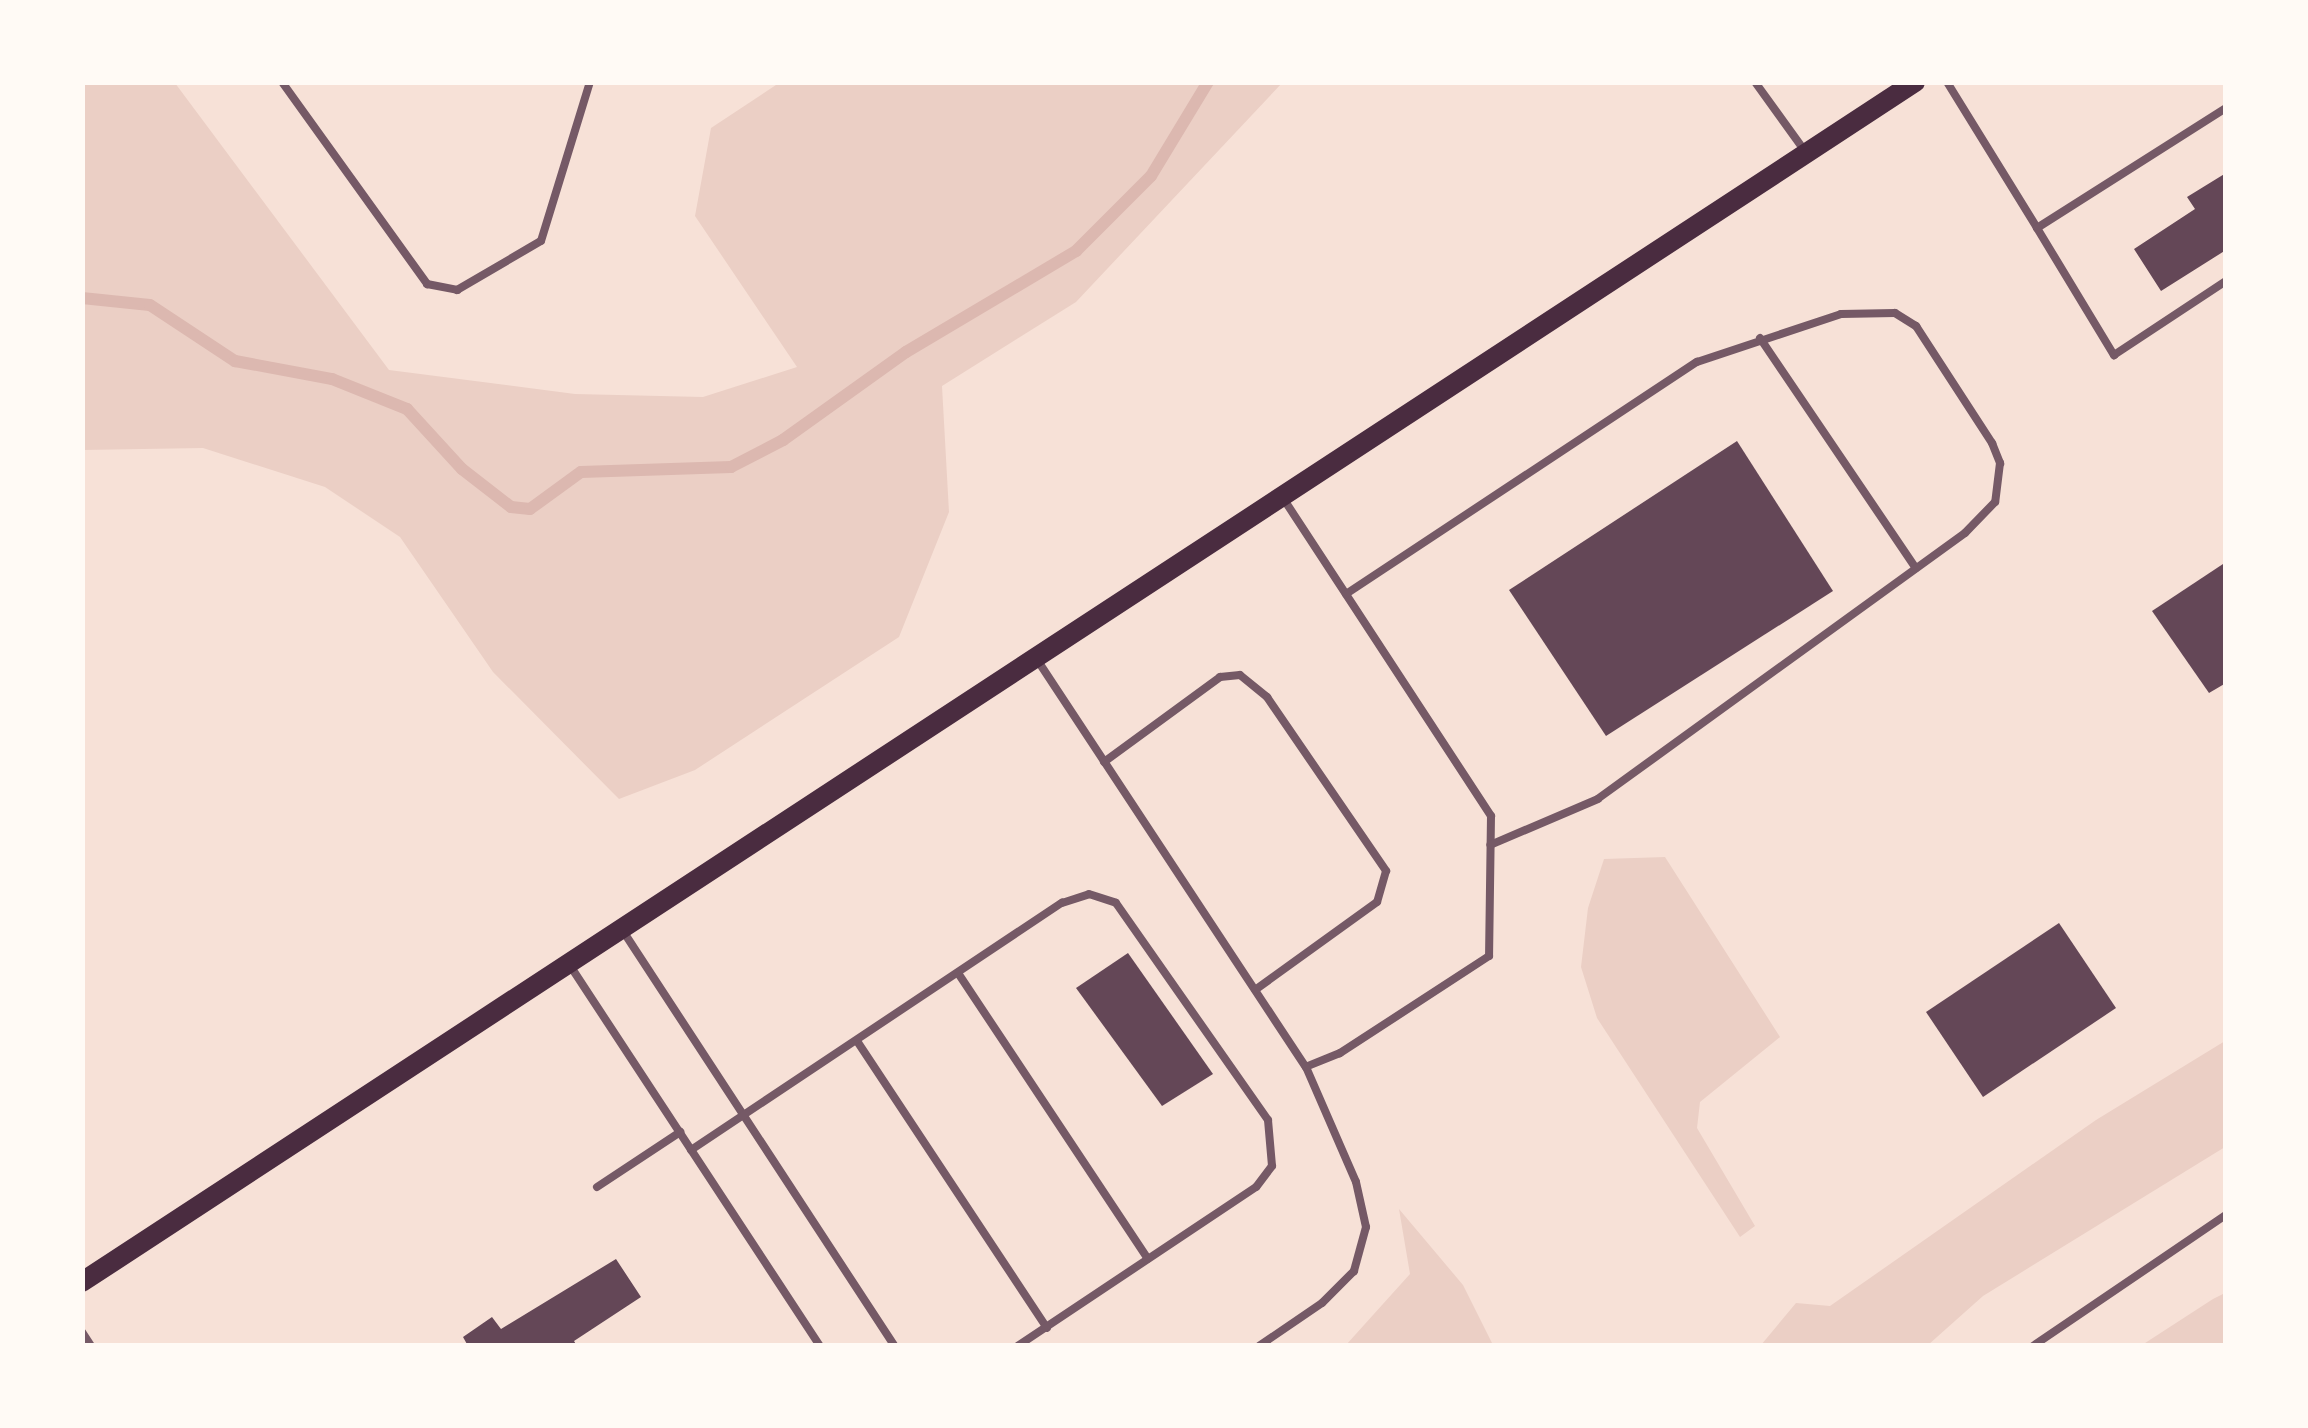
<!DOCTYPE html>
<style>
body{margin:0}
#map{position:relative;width:2308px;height:1428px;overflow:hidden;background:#f7e1d7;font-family:Rubik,sans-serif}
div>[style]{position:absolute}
.green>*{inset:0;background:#ebcfc5}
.stream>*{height:12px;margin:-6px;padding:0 6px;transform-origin:6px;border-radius:6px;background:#dcb8b0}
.building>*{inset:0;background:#644757}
.service>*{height:8px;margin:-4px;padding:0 4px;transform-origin:4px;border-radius:4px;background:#755966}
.secondary>*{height:20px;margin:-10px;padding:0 10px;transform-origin:10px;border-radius:10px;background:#4a2c40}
span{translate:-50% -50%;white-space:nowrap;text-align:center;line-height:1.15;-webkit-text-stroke:8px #fffaf5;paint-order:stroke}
.frame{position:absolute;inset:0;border:85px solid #fffaf5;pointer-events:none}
</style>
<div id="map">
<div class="green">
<i style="clip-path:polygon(82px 83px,175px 83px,389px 370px,575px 394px,703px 397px,797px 367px,695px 216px,711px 128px,779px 83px,1282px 83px,1076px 302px,942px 386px,949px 512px,899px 637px,695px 770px,619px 799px,493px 672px,400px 537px,325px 487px,203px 448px,83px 450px)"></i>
<i style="clip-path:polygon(1665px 857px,1780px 1037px,1700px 1102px,1697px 1128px,1755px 1226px,1740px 1237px,1597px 1018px,1581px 967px,1588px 908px,1604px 859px)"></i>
<i style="clip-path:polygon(2225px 1041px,2225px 1147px,1983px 1296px,1928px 1345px,1761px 1345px,1796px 1303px,1830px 1306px,2096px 1120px)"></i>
<i style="clip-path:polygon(1399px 1209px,1463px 1285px,1493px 1345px,1346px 1345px,1410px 1274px)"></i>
<i style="clip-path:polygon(2225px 1293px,2225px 1345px,2142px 1345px,2213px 1299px)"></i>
</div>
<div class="stream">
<i style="left:82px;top:298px;width:68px;rotate:5.9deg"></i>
<i style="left:150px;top:305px;width:102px;rotate:33.4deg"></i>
<i style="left:235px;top:361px;width:99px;rotate:10.5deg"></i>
<i style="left:332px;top:379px;width:81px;rotate:21.8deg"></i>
<i style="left:407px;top:409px;width:81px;rotate:47.5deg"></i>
<i style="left:462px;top:469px;width:62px;rotate:37.8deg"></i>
<i style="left:511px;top:507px;width:19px;rotate:6deg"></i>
<i style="left:530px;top:509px;width:63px;rotate:-36deg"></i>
<i style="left:581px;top:472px;width:150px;rotate:-1.9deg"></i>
<i style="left:731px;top:467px;width:59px;rotate:-27.4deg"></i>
<i style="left:783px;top:440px;width:151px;rotate:-35.6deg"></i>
<i style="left:906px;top:352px;width:198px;rotate:-30.7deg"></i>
<i style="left:1076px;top:251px;width:106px;rotate:-45deg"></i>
<i style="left:1151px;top:176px;width:110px;rotate:-58.8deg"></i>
</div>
<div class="building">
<i style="clip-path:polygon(2226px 173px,2226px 250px,2161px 291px,2134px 249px,2195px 209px,2187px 197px)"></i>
<i style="clip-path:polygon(1737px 441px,1833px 591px,1606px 736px,1509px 590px)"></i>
<i style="clip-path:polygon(2226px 562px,2226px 683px,2209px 693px,2152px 611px)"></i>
<i style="clip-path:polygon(2059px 923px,2116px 1008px,1983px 1097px,1926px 1012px)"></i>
<i style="clip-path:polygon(1128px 953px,1213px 1074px,1162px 1106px,1076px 988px)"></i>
<i style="clip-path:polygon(616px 1259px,641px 1297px,574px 1341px,577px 1346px,468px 1346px,463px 1337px,492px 1317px,501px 1329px)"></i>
</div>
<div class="service">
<i style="left:282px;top:82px;width:249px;rotate:54.3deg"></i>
<i style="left:427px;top:284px;width:31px;rotate:11deg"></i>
<i style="left:457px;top:290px;width:97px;rotate:-30.3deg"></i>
<i style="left:541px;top:241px;width:166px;rotate:-72.9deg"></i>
<i style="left:1755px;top:82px;width:84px;rotate:54.2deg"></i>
<i style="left:1947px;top:82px;width:172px;rotate:58.3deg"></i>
<i style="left:2037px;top:228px;width:224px;rotate:-32.4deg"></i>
<i style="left:2037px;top:228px;width:149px;rotate:58.8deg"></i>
<i style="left:2114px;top:355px;width:134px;rotate:-33.5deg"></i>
<i style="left:1760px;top:338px;width:278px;rotate:55.9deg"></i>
<i style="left:1283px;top:498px;width:380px;rotate:56.8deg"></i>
<i style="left:1491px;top:816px;width:140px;rotate:90.8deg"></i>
<i style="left:1489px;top:956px;width:178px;rotate:146.9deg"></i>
<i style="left:1340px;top:1053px;width:37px;rotate:158deg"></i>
<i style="left:1346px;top:594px;width:421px;rotate:-33.5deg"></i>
<i style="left:1697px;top:362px;width:152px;rotate:-18.4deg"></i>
<i style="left:1841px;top:314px;width:54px;rotate:-1.1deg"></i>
<i style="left:1895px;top:313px;width:25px;rotate:32deg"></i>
<i style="left:1916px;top:326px;width:140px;rotate:57deg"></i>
<i style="left:1992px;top:443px;width:22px;rotate:68deg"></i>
<i style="left:2000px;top:463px;width:39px;rotate:97deg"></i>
<i style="left:1995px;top:502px;width:43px;rotate:134.1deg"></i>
<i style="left:1965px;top:533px;width:453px;rotate:144.1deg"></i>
<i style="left:1598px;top:799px;width:117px;rotate:156.9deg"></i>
<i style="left:1036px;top:658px;width:490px;rotate:56.6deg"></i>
<i style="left:1306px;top:1067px;width:125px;rotate:66.5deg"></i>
<i style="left:1356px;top:1182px;width:46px;rotate:77.5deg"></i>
<i style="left:1366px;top:1227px;width:46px;rotate:105.3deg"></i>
<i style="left:1354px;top:1271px;width:45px;rotate:135deg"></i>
<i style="left:1322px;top:1303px;width:76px;rotate:145.7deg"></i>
<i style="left:1104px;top:762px;width:144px;rotate:-36.2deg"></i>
<i style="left:1220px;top:677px;width:20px;rotate:-6deg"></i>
<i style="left:1240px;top:675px;width:35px;rotate:39deg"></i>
<i style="left:1267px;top:697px;width:211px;rotate:55.6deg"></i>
<i style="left:1386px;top:871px;width:32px;rotate:106deg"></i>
<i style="left:1377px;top:902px;width:150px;rotate:144.2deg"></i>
<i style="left:623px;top:931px;width:496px;rotate:56.8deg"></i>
<i style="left:571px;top:967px;width:453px;rotate:56.7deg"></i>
<i style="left:958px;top:973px;width:343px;rotate:56.4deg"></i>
<i style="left:857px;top:1041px;width:344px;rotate:56.5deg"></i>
<i style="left:691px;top:1150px;width:446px;rotate:-33.7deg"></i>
<i style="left:1062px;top:903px;width:28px;rotate:-18deg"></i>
<i style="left:1089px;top:894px;width:28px;rotate:18deg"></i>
<i style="left:1116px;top:903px;width:265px;rotate:55deg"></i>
<i style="left:1268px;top:1120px;width:46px;rotate:85deg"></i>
<i style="left:1272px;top:1166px;width:26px;rotate:127deg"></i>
<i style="left:1256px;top:1187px;width:286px;rotate:146.3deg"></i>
<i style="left:597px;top:1187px;width:100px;rotate:-33.5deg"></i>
<i style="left:82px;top:1332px;width:17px;rotate:57deg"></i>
<i style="left:2033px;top:1346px;width:233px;rotate:-34.2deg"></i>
</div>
<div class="secondary">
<i style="left:82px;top:1282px;width:2191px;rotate:-33.21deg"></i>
</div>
<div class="frame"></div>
</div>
